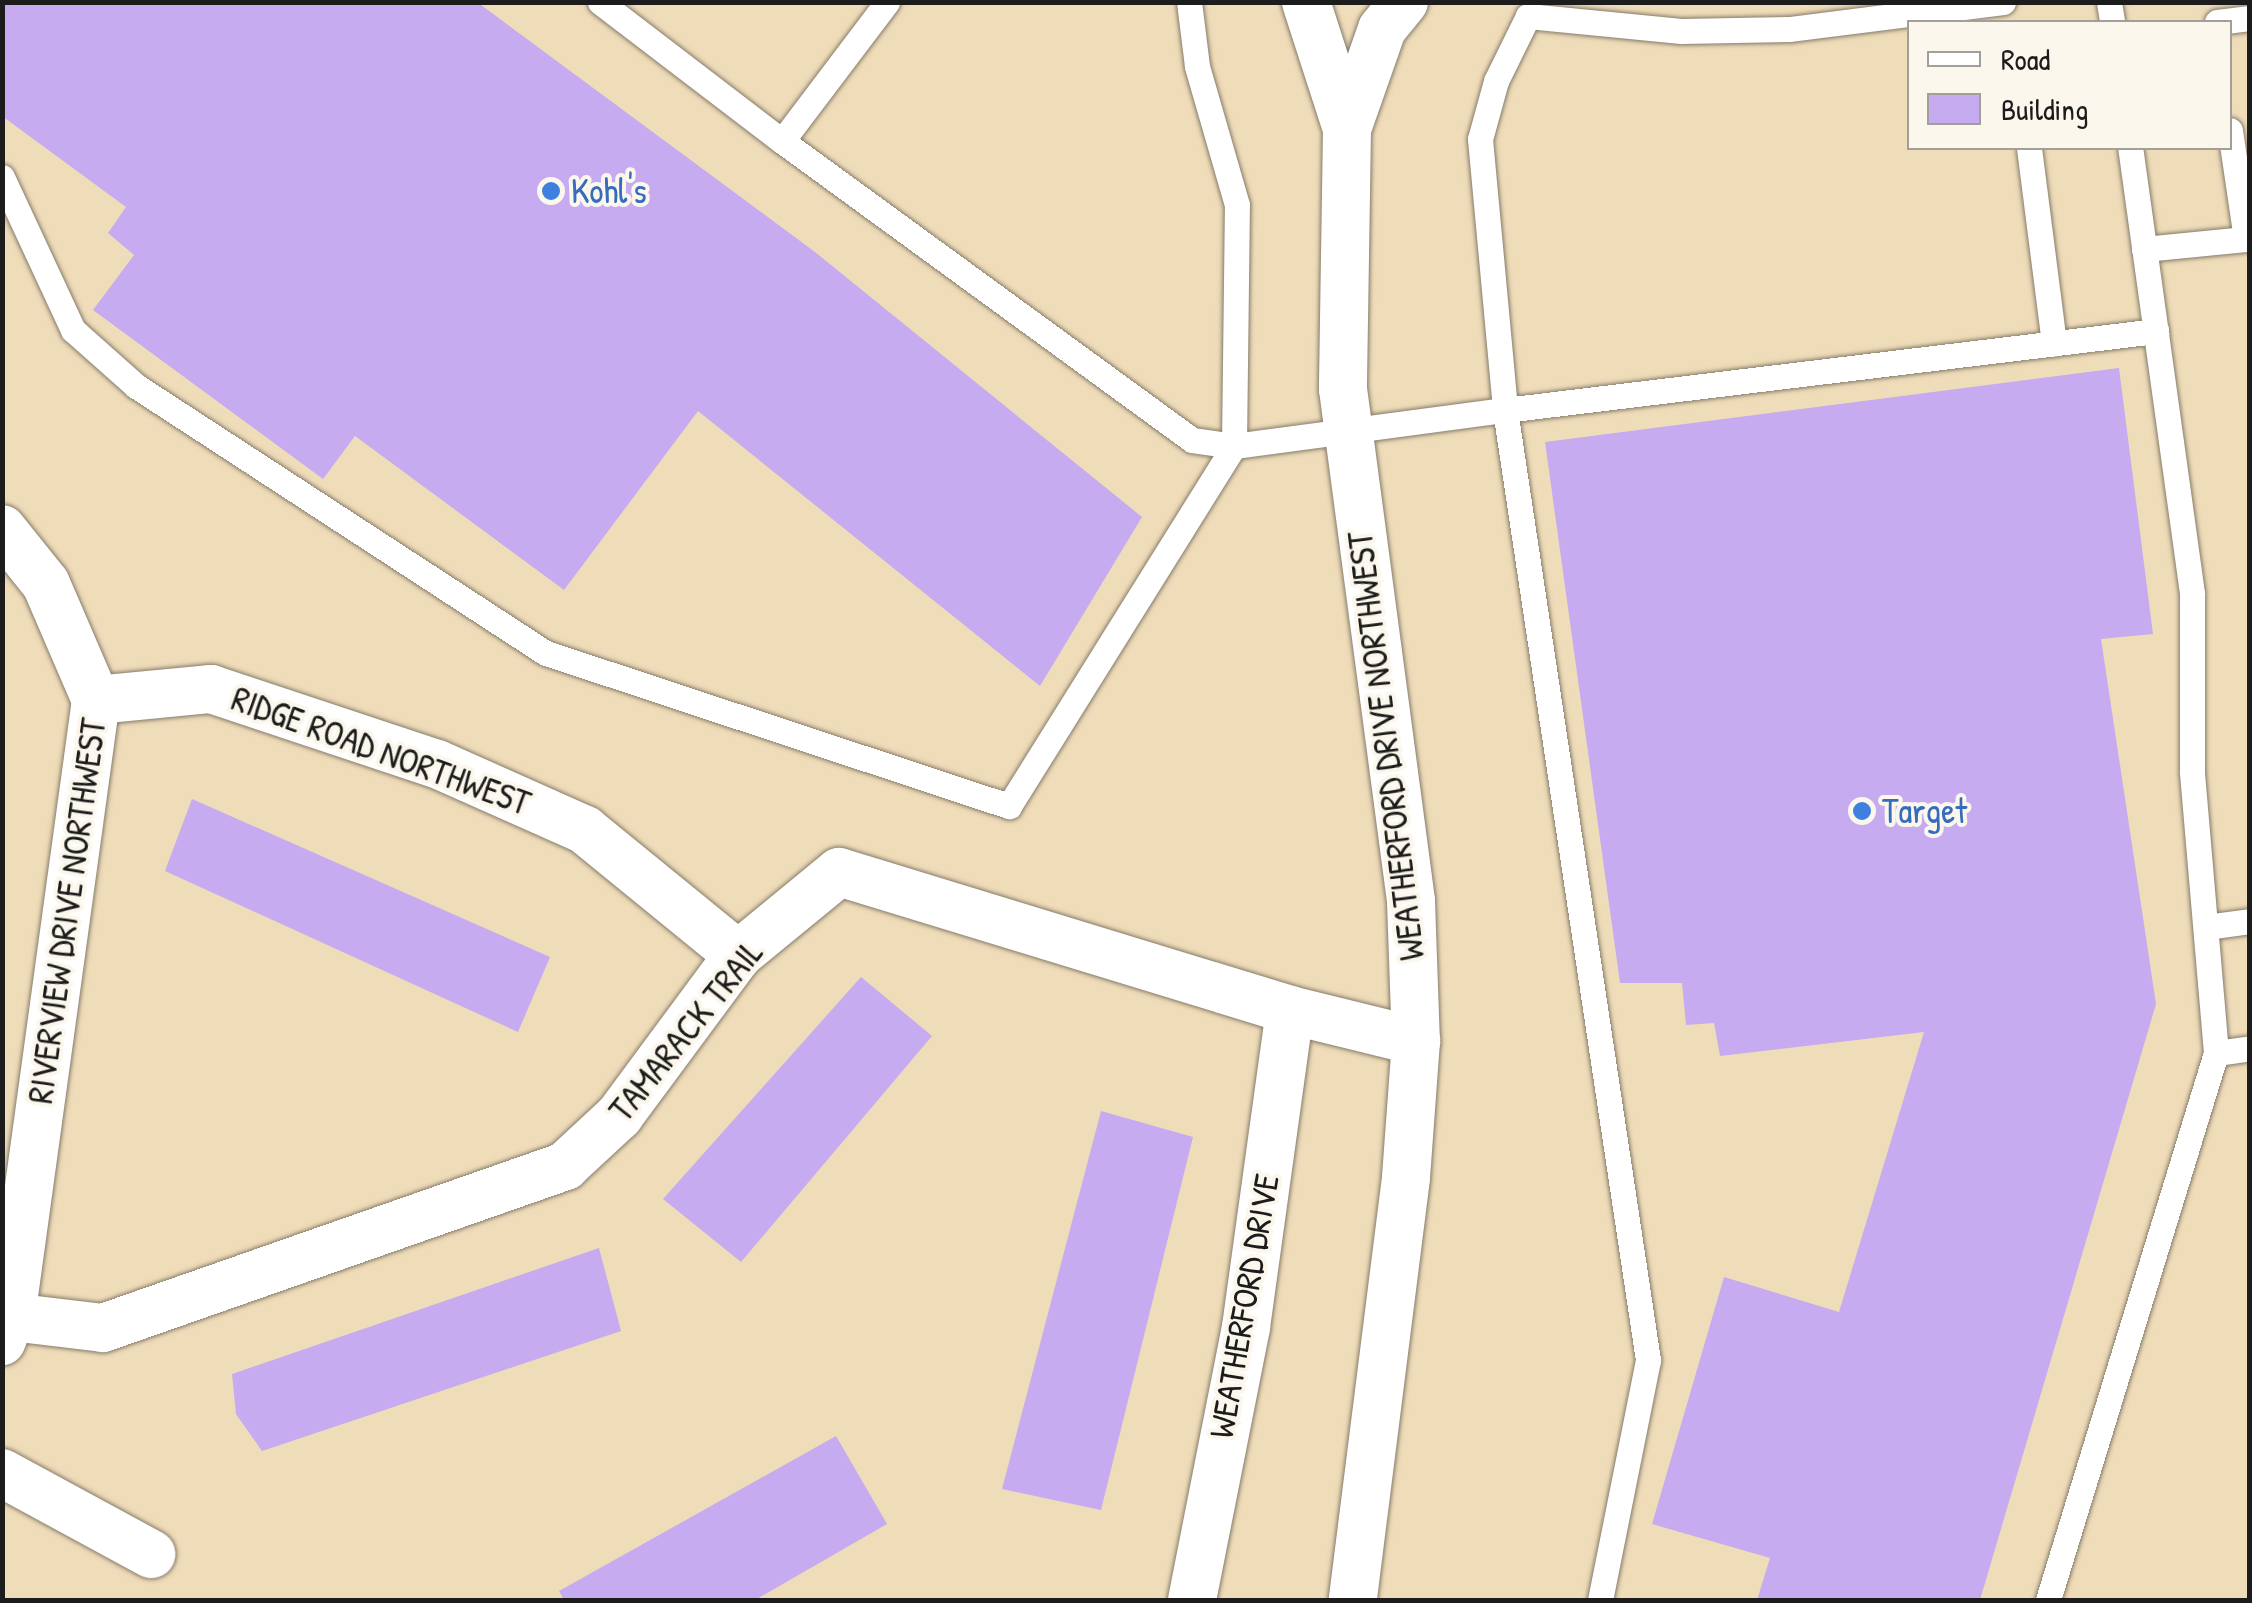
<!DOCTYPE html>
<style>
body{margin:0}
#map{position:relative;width:2252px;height:1603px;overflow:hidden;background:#efdcb9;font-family:"Patrick Hand",sans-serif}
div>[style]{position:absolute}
.building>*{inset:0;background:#c6abf1}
.roads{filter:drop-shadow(0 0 2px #867c6a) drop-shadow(0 0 2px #867c6a)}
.service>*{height:25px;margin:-12.5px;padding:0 12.5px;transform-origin:12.5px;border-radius:12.5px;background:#fff}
.minor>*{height:48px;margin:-24px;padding:0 24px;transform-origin:24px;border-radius:24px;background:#fff}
.dots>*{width:28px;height:28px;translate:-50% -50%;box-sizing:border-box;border:5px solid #fbf7ec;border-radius:50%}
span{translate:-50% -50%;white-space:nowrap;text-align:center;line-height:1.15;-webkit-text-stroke:8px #fbf7ec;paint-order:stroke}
.shop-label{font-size:35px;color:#366cbe}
.left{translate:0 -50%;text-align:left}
.street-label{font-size:35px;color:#1c1c1c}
.frame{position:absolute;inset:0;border:5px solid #1c1c1c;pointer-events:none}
.legend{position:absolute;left:1907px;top:20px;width:325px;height:130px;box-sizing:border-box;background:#fbf7ec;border:2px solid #a29f99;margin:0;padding:12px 18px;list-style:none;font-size:30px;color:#1c1c1c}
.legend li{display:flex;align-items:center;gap:20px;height:50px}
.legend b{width:50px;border:2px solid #a29f99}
</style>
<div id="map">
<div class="building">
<i style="clip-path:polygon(2px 2px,477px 2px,815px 252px,1142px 517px,1040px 686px,698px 411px,564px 590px,355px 436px,323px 479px,93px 310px,134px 255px,108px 233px,126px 207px,2px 116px)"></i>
<i style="clip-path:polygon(2119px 368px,2153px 634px,2101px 639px,2156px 1004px,1980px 1600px,1757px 1600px,1770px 1558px,1652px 1524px,1724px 1277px,1839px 1312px,1924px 1032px,1720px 1056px,1714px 1023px,1686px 1025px,1682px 983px,1620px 983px,1545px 442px)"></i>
<i style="clip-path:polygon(192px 799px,550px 957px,518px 1032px,165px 871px)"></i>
<i style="clip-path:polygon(861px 977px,932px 1036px,741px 1262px,663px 1199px)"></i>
<i style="clip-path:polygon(1101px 1111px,1193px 1137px,1101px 1510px,1002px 1489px)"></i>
<i style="clip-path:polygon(599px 1248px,621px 1331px,262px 1451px,236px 1414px,232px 1374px)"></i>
<i style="clip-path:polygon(836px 1436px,887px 1524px,755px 1600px,564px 1600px,559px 1591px)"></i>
</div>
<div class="roads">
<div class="service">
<i style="left:600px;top:2px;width:229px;rotate:37.4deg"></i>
<i style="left:782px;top:141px;width:174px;rotate:-52.9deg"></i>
<i style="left:2003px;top:2px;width:216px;rotate:172.8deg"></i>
<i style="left:1789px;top:29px;width:108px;rotate:178.9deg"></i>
<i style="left:1681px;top:31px;width:154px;rotate:-174.4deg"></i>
<i style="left:1528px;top:16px;width:72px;rotate:116.2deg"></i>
<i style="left:1496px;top:81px;width:60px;rotate:105.4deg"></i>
<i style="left:1480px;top:139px;width:272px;rotate:84.7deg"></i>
<i style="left:1505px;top:410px;width:656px;rotate:-6.92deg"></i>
<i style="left:2109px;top:2px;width:20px;rotate:81deg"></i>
<i style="left:2217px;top:22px;width:33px;rotate:-7deg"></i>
<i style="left:782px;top:141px;width:507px;rotate:36.1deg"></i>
<i style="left:1192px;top:440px;width:42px;rotate:8.1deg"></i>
<i style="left:1234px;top:446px;width:273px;rotate:-7.6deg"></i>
<i style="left:1505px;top:410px;width:961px;rotate:81.44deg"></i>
<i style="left:1648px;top:1360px;width:245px;rotate:101.3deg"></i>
<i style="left:2029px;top:148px;width:197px;rotate:82.7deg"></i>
<i style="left:2px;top:177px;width:169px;rotate:65.1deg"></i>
<i style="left:73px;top:330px;width:84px;rotate:41.6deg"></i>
<i style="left:136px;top:386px;width:489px;rotate:33.1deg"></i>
<i style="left:546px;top:653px;width:488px;rotate:18.3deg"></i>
<i style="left:1009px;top:806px;width:425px;rotate:-58deg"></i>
<i style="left:1234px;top:446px;width:241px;rotate:-89.3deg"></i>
<i style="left:1237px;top:205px;width:145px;rotate:-106.1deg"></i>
<i style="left:1197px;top:66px;width:64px;rotate:-97.1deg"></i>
<i style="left:2144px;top:249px;width:102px;rotate:-5.6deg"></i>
<i style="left:2246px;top:239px;width:110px;rotate:-98.4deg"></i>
<i style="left:2206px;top:927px;width:44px;rotate:-7.8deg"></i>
<i style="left:2216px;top:1053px;width:34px;rotate:-8deg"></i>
<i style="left:2048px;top:1600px;width:572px;rotate:-72.93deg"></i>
<i style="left:2216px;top:1053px;width:283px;rotate:-94.9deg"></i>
<i style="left:2192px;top:771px;width:178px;rotate:-90deg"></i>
<i style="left:2192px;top:593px;width:449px;rotate:-97.9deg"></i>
</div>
<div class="minor">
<i style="left:1306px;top:2px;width:133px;rotate:72.1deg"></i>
<i style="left:1347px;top:129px;width:260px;rotate:90.9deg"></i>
<i style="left:1343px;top:389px;width:516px;rotate:82.43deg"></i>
<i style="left:1411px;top:901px;width:140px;rotate:88deg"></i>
<i style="left:1416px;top:1041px;width:137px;rotate:94.2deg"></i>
<i style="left:1406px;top:1178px;width:425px;rotate:97.2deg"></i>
<i style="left:1347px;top:129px;width:106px;rotate:-70.7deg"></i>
<i style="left:1382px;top:29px;width:35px;rotate:-51deg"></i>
<i style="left:2px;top:529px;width:70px;rotate:51.3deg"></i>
<i style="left:46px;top:584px;width:126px;rotate:66.7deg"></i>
<i style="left:96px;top:700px;width:623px;rotate:97.84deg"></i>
<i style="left:11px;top:1317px;width:26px;rotate:111deg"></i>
<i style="left:96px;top:700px;width:116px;rotate:-5.5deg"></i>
<i style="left:211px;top:689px;width:238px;rotate:18.4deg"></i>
<i style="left:437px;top:764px;width:162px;rotate:24deg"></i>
<i style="left:585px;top:830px;width:198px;rotate:39.2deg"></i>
<i style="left:11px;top:1317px;width:93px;rotate:6.8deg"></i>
<i style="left:103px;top:1328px;width:490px;rotate:-19.3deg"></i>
<i style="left:565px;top:1166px;width:74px;rotate:-42.8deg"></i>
<i style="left:619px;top:1116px;width:200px;rotate:-53.5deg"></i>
<i style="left:738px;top:955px;width:131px;rotate:-39.4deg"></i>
<i style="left:839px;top:872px;width:472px;rotate:17deg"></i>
<i style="left:1290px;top:1010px;width:130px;rotate:13.8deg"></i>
<i style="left:2px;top:1473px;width:170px;rotate:28.5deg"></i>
<i style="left:1192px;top:1600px;width:278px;rotate:-78.8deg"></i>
<i style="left:1246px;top:1327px;width:320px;rotate:-82.1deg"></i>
</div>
</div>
<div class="dots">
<i style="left:551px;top:191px;background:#3f7fe0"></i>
<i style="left:1862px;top:811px;background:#3f7fe0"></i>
</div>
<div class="shop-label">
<span class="left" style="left:571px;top:191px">Kohl's</span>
<span class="left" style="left:1882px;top:811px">Target</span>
</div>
<div class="street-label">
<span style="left:1386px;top:746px;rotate:-97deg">WEATHERFORD DRIVE NORTHWEST</span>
<span style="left:381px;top:751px;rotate:20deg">RIDGE ROAD NORTHWEST</span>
<span style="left:67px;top:911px;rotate:-82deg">RIVERVIEW DRIVE NORTHWEST</span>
<span style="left:686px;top:1031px;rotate:-51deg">TAMARACK TRAIL</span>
<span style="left:1244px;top:1306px;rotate:-80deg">WEATHERFORD DRIVE</span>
</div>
<div class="frame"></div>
<ul class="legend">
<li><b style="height:12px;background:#fff"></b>Road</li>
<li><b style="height:28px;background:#c6abf1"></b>Building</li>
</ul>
</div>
